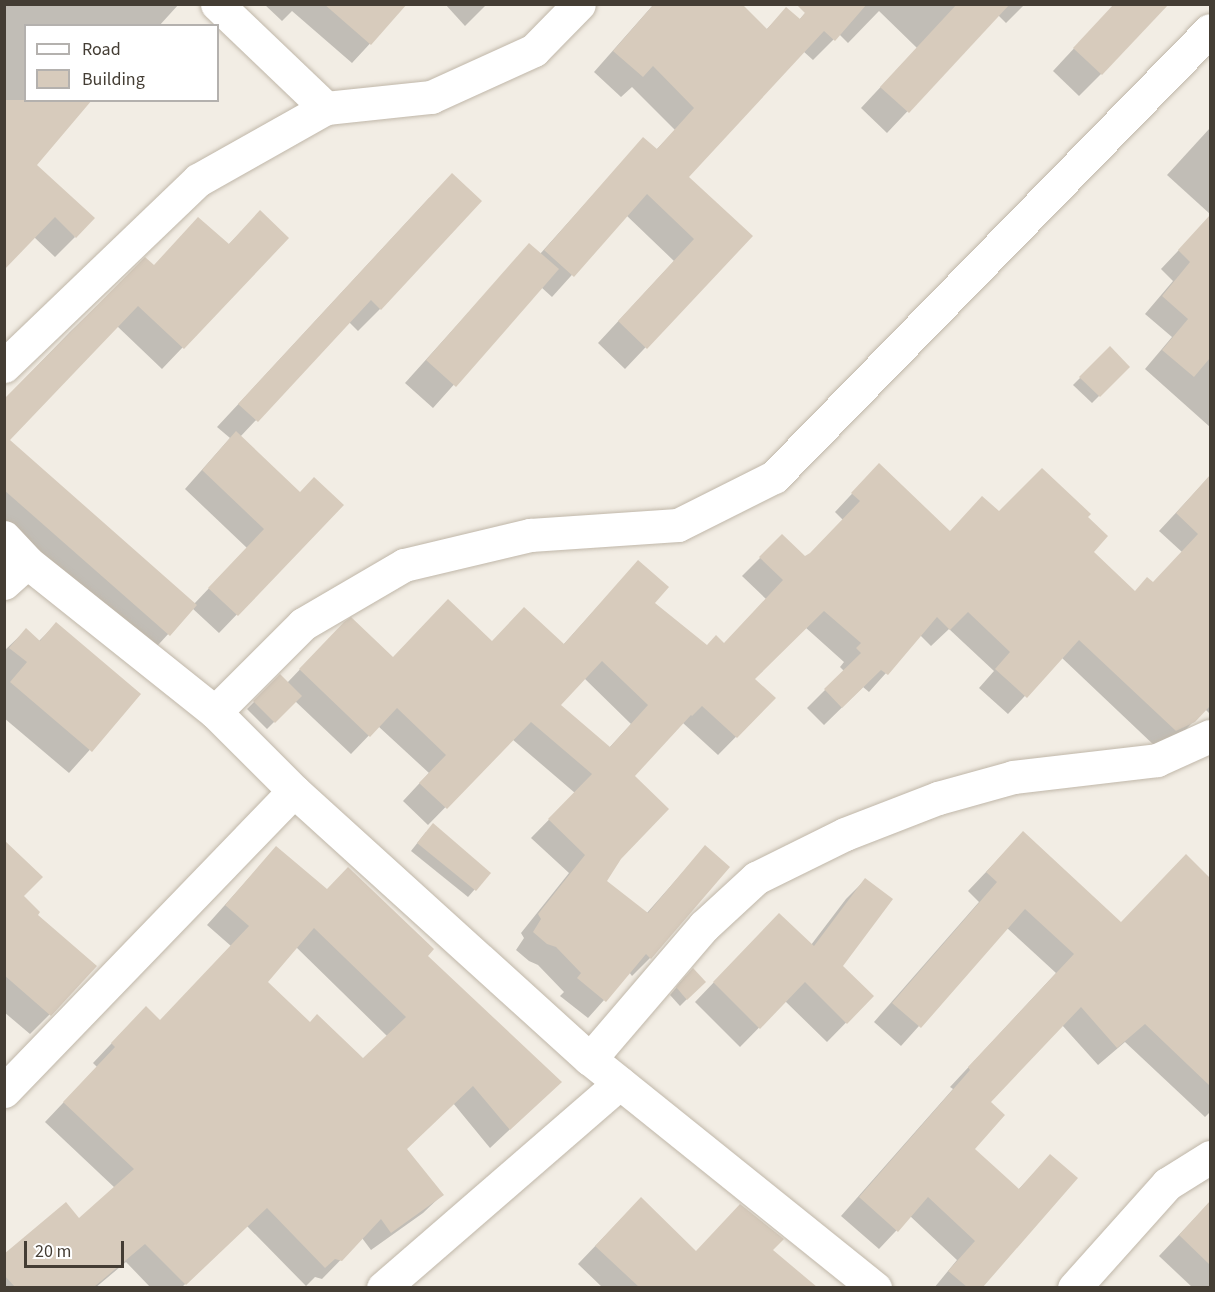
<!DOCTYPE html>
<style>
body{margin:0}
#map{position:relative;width:1215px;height:1292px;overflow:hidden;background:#f2ede4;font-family:"Source Sans 3",sans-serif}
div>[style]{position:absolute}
.shadow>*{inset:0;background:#0003}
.building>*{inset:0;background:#d7cbbc}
.roads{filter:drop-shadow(0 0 2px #c0b7a9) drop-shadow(0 0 2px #c0b7a9)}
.street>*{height:33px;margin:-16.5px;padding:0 16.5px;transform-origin:16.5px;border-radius:16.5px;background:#fff}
span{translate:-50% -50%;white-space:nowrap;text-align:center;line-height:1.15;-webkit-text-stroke:5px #fff;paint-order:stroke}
.frame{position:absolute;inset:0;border:6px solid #443d34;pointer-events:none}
.legend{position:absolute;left:24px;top:24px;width:195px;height:78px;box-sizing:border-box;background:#fff;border:2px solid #b4b1ae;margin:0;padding:8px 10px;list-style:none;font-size:18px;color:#443d34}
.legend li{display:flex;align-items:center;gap:12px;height:30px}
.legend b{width:30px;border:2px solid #b4b1ae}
.scale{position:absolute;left:24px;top:1241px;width:100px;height:27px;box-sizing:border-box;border:3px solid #443d34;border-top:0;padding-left:8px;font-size:18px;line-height:21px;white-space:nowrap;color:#443d34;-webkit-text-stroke:4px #fff;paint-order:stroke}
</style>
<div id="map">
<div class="shadow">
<i style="clip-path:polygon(4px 4px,179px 4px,159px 26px,26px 26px,26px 100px,35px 165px,75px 237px,55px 257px,34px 237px,4px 268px)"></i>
<i style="clip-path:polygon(264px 4px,394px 4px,401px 10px,352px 63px,292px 11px,282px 21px)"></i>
<i style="clip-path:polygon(445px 4px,487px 4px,465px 26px)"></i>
<i style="clip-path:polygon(654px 4px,766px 30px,786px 9px,799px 20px,813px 4px,1025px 4px,1006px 23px,998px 15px,887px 133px,861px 108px,917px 48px,879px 11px,848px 43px,839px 34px,813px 60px,803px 51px,687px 177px,751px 236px,625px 369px,598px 343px,674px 261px,626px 215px,552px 297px,541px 287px,433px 408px,405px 383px,529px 245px,540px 254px,643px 139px,656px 150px,675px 130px,632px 87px,621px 97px,594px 72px)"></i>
<i style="clip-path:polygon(1115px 4px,1101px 74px,1079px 96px,1053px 71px)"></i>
<i style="clip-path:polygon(1210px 128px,1210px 214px,1167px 175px)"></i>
<i style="clip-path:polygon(430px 197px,380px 309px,358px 331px,349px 322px,240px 437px,299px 494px,342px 505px,219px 633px,192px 608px,148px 656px,4px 529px,4px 400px,70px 332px,145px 259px,153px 266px,228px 245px,240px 233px,287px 238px,162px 369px,117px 326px,8px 440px,194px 604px,247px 548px,185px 489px,230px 438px,217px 427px)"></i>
<i style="clip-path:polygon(1210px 217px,1210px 427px,1145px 369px,1172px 337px,1145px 314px,1173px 281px,1161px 269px)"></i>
<i style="clip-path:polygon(1110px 348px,1128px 367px,1092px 403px,1073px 385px)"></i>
<i style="clip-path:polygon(evenodd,1210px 476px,1210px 714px,1205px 709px,1176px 740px,1157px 748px,1061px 657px,1008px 714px,979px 688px,994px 671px,949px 629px,931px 646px,920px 635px,869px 692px,863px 687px,824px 725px,807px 708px,844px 671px,840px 667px,844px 662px,805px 627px,753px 679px,774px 698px,718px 755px,683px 723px,633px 776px,620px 858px,605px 882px,646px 914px,705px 847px,728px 867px,650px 958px,632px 976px,629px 972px,588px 1018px,560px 996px,564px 992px,538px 965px,529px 961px,516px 950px,524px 938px,521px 933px,569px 873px,531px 838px,575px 793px,512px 739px,428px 825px,403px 801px,429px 773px,378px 726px,351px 754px,295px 701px,267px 729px,247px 709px,280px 676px,287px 683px,326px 642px,392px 659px,491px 642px,563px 645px,638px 562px,653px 603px,707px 647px,724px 644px,766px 599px,742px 576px,782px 536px,805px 558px,809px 555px,843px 520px,835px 512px,862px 483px,949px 532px,999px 513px,1085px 517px,1091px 552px,1134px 592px,1152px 584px,1182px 552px,1159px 531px,1210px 476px,584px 678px,631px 724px,609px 748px,559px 705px,584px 678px)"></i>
<i style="clip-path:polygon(56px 624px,139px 695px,69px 773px,4px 718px,4px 651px,26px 630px,39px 641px)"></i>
<i style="clip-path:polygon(426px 832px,489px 873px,468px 897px,411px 851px)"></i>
<i style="clip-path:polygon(evenodd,276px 848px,327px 891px,425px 956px,541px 1100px,490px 1148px,453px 1103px,405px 1149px,442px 1195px,423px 1213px,371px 1250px,362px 1238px,322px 1279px,315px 1277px,306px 1286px,247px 1226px,182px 1287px,151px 1288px,126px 1262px,95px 1288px,4px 1288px,4px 1256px,79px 1220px,115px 1188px,45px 1122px,97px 1067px,93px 1063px,127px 1027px,160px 1022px,231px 946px,207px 925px,276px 848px,296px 947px,387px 1036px,363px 1060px,310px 1024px,266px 982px,296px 947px)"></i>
<i style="clip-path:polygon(1005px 852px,1121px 924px,1186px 856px,1210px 880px,1207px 888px,1210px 890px,1210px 1112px,1205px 1117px,1125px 1042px,1098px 1065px,1062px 1025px,989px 1103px,973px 1149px,1018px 1190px,1050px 1156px,1076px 1178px,981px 1288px,934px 1288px,957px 1260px,910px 1216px,879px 1249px,841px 1216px,953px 1089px,950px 1087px,1056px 973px,1007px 928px,901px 1046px,874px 1022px,979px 902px,968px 891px)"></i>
<i style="clip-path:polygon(4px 857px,21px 896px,36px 915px,50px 1014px,30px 1034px,4px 1012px)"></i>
<i style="clip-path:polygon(865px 880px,841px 966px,872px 996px,827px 1042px,785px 1001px,740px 1047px,695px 1002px,760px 934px,811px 945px,846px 899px)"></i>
<i style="clip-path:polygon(686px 976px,704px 982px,680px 1006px,670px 995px)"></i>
<i style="clip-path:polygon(1210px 1202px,1210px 1288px,1193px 1288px,1159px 1256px)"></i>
<i style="clip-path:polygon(623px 1217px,696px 1253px,771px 1250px,815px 1288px,603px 1288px,578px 1264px)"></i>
</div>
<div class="building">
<i style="clip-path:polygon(324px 4px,407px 4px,371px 45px)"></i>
<i style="clip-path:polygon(654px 4px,742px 4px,767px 29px,786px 7px,800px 19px,805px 13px,796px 4px,867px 4px,835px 41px,824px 31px,689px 177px,753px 236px,647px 349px,618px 321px,694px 239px,647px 194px,574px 277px,544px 250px,643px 137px,657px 149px,694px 108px,653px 66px,643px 77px,613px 51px)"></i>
<i style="clip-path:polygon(957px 4px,1010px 4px,909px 113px,880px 87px)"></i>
<i style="clip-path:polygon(1114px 4px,1169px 4px,1102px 75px,1073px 48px)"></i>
<i style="clip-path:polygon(4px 100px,92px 100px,37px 165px,95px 218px,76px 238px,55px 217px,4px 270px)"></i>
<i style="clip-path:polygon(452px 173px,482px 201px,381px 310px,371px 300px,258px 422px,238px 404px)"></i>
<i style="clip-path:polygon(260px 210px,289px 238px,184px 349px,138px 306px,10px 440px,197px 605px,170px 636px,4px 490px,4px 399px,145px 257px,154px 265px,198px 217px,229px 244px)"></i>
<i style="clip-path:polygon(1210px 215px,1210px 358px,1194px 377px,1162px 350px,1188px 319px,1162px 296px,1190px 262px,1178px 250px)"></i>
<i style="clip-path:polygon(529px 243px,559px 269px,456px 387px,426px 360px)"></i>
<i style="clip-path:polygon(1110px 346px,1130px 367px,1100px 397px,1079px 377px)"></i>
<i style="clip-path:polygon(236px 431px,300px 492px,314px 477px,344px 505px,238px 616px,208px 588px,264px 529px,202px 470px)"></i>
<i style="clip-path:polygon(evenodd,879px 463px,950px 531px,982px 496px,999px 511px,1042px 468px,1091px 514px,1088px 517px,1108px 536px,1094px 552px,1135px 591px,1147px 577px,1153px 582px,1198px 534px,1176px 513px,1210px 475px,1210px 706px,1195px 722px,1176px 731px,1079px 640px,1027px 698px,995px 669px,1010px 652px,968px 612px,950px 630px,937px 617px,888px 675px,881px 670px,842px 708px,824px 689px,861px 653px,856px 648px,861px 643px,824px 611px,755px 679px,776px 698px,737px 738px,702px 706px,692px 716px,691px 715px,635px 776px,669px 809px,621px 859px,607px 881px,648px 913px,705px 845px,730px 867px,651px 959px,646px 954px,606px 1002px,577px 978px,581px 973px,556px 947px,547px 944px,533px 932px,541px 919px,538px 914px,585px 855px,548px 819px,592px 774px,531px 722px,447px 809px,419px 783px,446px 755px,397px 708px,370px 737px,299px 669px,344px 622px,351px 617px,393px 657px,448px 599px,492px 641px,524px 607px,564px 644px,638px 560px,669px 587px,655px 603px,707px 645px,716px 635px,724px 643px,783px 580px,759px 557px,782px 534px,805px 556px,810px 553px,860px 501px,851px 493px,879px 463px,602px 661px,648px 705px,610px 747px,561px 705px,602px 661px)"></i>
<i style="clip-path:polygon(56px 622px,141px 694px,92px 752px,10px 682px,27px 662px,9px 648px,26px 628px,40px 641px)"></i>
<i style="clip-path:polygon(280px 674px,302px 696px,275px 723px,253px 701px)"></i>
<i style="clip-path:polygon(433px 823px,491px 873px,476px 891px,417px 843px)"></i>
<i style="clip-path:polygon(1023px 831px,1121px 922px,1186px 854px,1210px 878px,1210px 1086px,1145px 1024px,1117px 1048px,1081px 1007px,991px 1102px,1005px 1115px,975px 1149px,1019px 1189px,1050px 1154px,1078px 1178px,983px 1287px,967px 1287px,948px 1271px,975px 1241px,928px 1197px,898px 1232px,859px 1197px,970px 1070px,968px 1067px,1074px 954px,1025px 909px,921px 1028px,892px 1003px,997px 882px,986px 872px)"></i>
<i style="clip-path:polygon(4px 840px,43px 877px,24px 896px,40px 912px,38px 915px,97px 966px,51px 1016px,4px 975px)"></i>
<i style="clip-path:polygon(evenodd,276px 846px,327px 889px,348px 867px,434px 949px,428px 956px,562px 1082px,510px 1130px,473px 1086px,407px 1149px,444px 1195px,391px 1233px,381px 1219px,342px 1261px,335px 1259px,325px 1268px,267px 1208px,186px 1285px,145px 1244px,94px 1287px,15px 1287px,4px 1275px,4px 1254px,66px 1202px,79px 1218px,134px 1169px,63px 1102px,115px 1047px,111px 1043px,146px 1006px,160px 1020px,249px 926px,225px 905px,276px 846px,314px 928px,406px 1017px,363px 1058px,317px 1014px,310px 1022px,268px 982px,314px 928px)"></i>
<i style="clip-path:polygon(865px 878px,893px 899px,843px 966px,874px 996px,847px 1024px,805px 982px,760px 1029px,713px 982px,779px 913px,814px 946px)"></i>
<i style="clip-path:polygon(693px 968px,706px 982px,687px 1000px,676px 987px)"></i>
<i style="clip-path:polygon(641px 1197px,696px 1251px,740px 1204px,784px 1239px,773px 1250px,817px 1287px,639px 1287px,595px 1246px)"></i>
<i style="clip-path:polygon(1210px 1201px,1210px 1265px,1179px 1235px)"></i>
</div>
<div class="roads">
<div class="street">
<i style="left:217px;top:4px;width:151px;rotate:43.7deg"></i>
<i style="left:4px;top:366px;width:269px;rotate:-43.8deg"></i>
<i style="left:198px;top:180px;width:147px;rotate:-29.4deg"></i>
<i style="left:326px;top:108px;width:106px;rotate:-6deg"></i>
<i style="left:431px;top:97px;width:113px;rotate:-24.5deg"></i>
<i style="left:534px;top:50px;width:64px;rotate:-45.6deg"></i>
<i style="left:4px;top:537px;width:34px;rotate:47deg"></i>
<i style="left:27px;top:562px;width:241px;rotate:38.6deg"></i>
<i style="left:215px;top:712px;width:112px;rotate:45deg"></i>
<i style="left:294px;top:791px;width:399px;rotate:42.2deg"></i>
<i style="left:590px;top:1059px;width:366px;rotate:38.8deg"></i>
<i style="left:4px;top:583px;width:31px;rotate:-42deg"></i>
<i style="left:215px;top:712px;width:124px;rotate:-45deg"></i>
<i style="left:303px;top:624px;width:117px;rotate:-30.3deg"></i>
<i style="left:404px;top:565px;width:130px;rotate:-13.4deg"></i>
<i style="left:530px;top:535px;width:148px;rotate:-3.9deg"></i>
<i style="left:678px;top:525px;width:107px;rotate:-26.6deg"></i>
<i style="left:774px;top:477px;width:624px;rotate:-45.71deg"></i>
<i style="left:590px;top:1059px;width:175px;rotate:-49.4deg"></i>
<i style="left:704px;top:926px;width:71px;rotate:-42.7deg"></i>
<i style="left:756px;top:878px;width:99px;rotate:-26.3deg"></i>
<i style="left:845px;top:834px;width:100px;rotate:-21.2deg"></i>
<i style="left:938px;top:798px;width:78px;rotate:-15.6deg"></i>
<i style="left:1013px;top:777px;width:145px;rotate:-6.7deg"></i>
<i style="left:1157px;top:760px;width:58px;rotate:-24.4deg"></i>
<i style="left:4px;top:1091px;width:417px;rotate:-46deg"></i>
<i style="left:383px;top:1288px;width:313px;rotate:-40.9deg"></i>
<i style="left:1074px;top:1288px;width:140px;rotate:-48.2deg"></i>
<i style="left:1167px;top:1184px;width:51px;rotate:-32.1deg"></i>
</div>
</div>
<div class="frame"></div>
<ul class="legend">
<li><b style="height:8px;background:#fff"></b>Road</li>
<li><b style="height:16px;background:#d7cbbc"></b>Building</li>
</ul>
<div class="scale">20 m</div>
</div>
